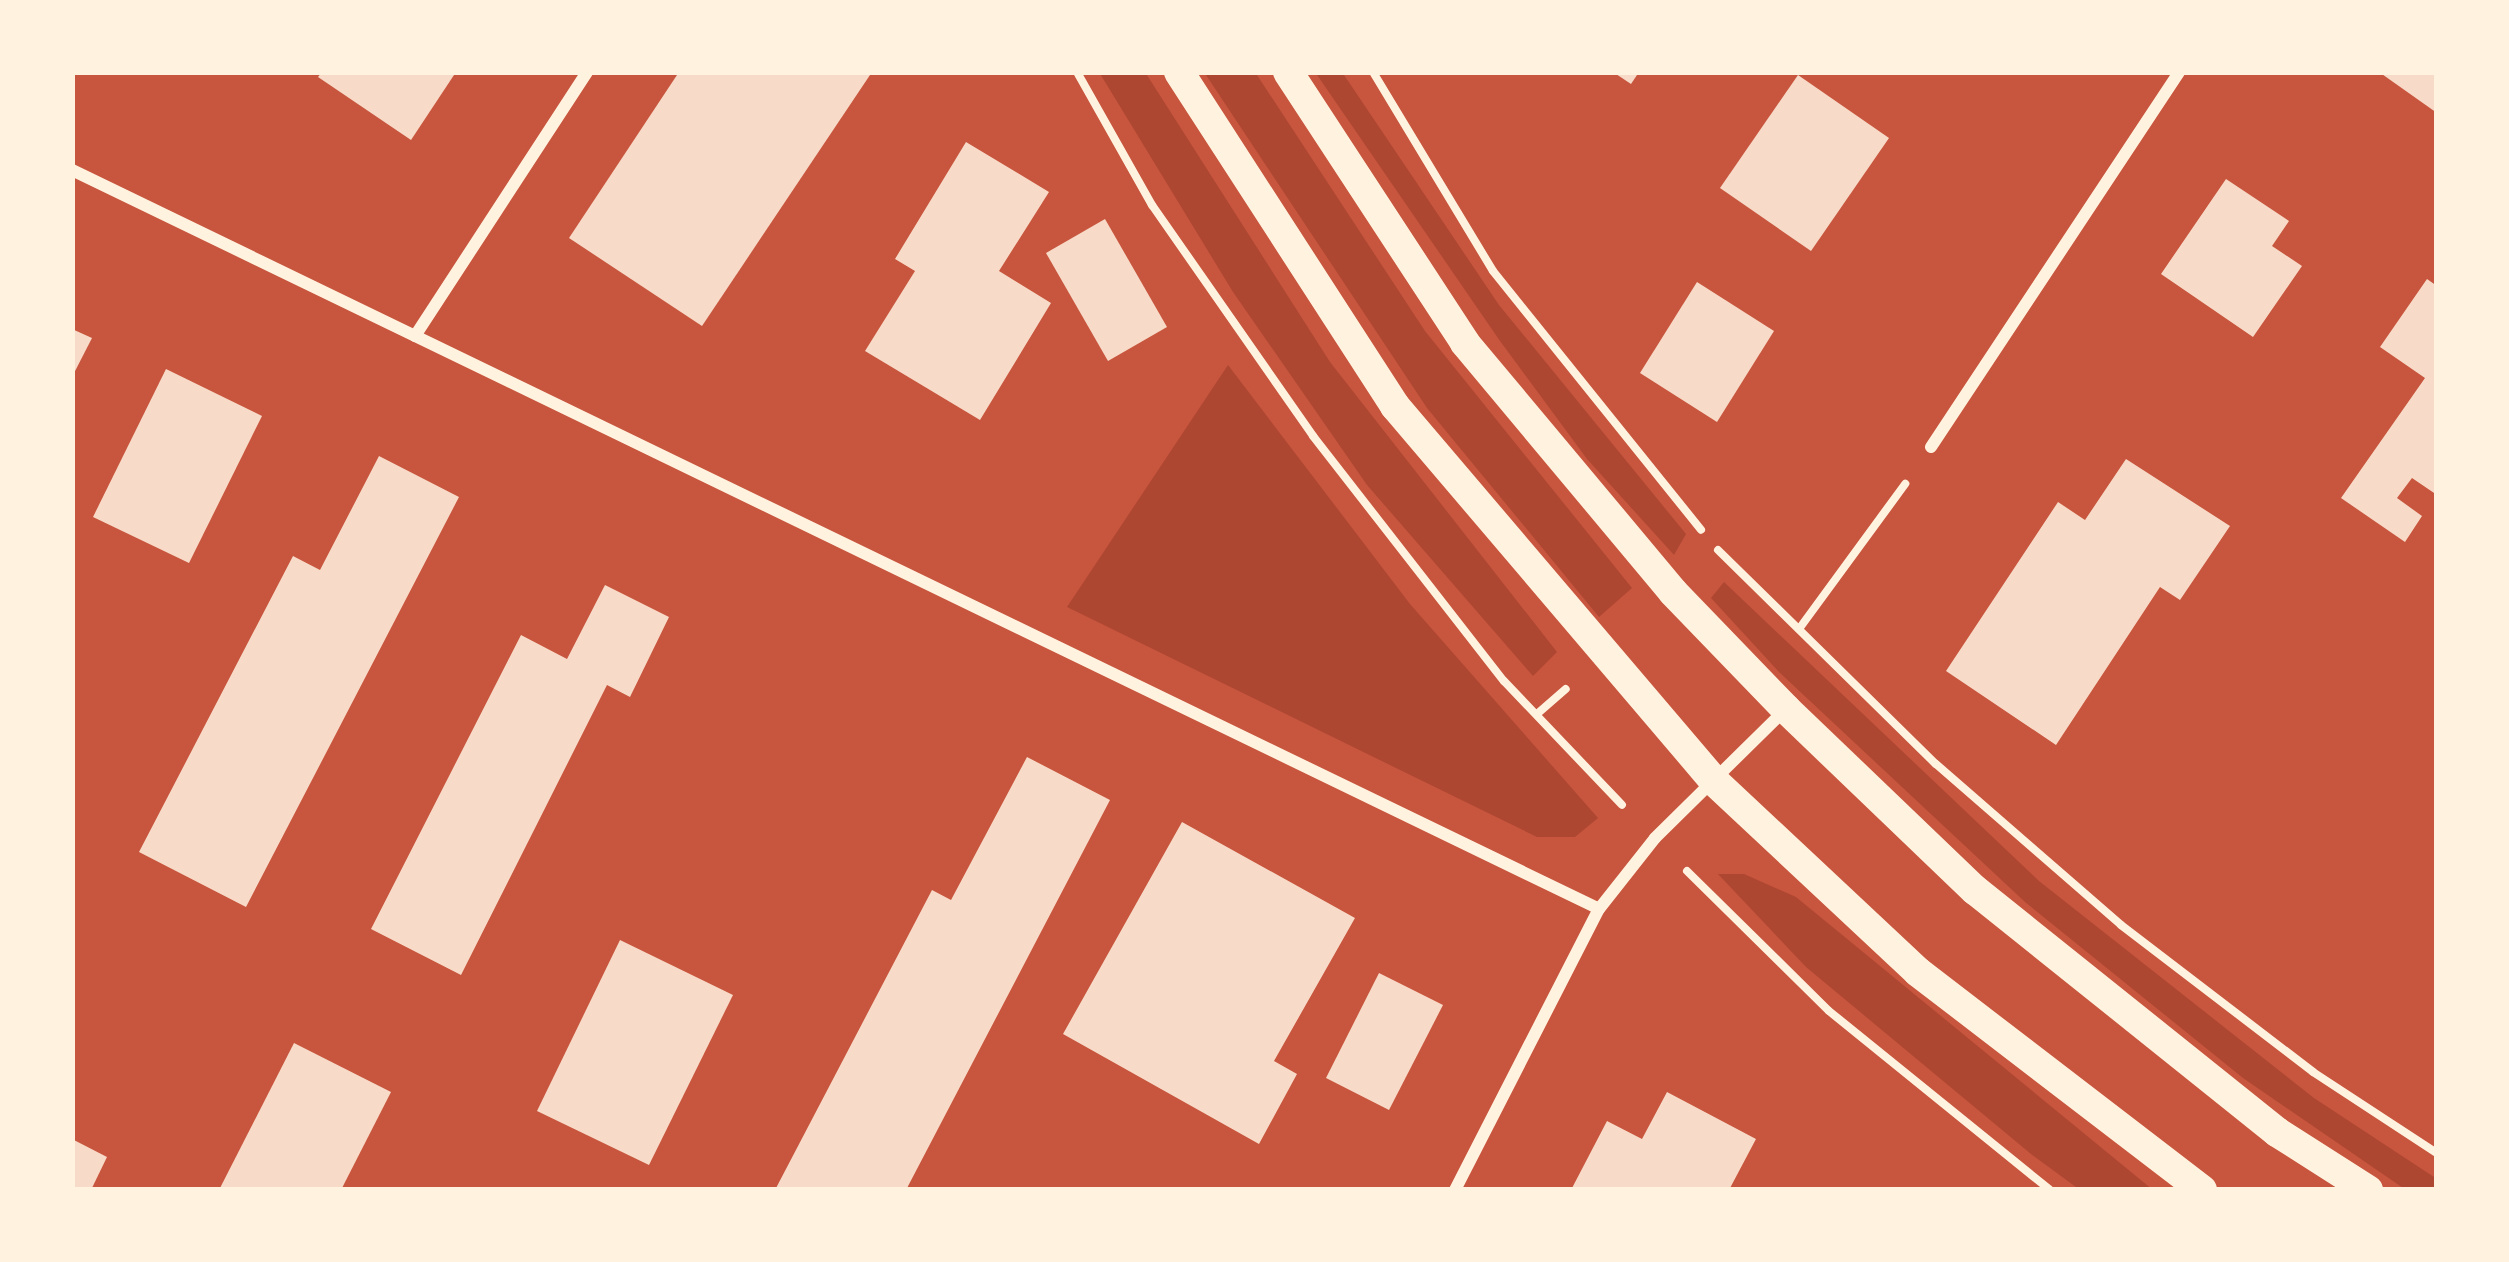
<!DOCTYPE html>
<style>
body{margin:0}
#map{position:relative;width:2509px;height:1262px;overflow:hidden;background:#c8553d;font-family:Commissioner,sans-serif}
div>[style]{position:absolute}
.green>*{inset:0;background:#ae4732}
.building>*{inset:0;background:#f7dbc8}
.path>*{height:8px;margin:-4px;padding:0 4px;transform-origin:4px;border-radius:4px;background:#fff3e0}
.minor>*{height:12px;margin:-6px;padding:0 6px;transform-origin:6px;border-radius:6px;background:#fff3e0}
.primary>*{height:30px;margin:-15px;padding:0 15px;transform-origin:15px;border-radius:15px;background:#fff3e0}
span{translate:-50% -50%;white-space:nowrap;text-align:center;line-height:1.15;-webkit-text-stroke:9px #fff3e0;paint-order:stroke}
.frame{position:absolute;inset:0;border:75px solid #fff3e0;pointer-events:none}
</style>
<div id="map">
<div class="green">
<i style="clip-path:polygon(1099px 72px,1145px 72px,1330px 362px,1557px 652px,1533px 676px,1367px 485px,1233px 292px)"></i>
<i style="clip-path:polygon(1204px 72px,1255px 72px,1425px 331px,1632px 588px,1599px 617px,1427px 408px)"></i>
<i style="clip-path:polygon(1315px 72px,1342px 72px,1499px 305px,1686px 534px,1674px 555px,1587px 459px,1500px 341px)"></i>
<i style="clip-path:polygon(1228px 365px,1410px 604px,1598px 818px,1575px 837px,1537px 837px,1067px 607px)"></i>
<i style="clip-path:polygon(1724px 582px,2039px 881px,2314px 1098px,2437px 1179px,2437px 1190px,2406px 1190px,2243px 1078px,2025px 902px,1779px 672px,1711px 598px)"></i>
<i style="clip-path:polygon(1744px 874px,1796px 897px,2153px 1190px,2080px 1190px,2031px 1154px,1806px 967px,1718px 874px)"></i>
</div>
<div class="building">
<i style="clip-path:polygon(322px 72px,456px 72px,411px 140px,318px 77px)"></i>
<i style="clip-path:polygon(679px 72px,872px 72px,702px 326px,569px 238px)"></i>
<i style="clip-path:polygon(1613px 72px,1639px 72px,1631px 84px)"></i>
<i style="clip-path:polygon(2379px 72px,2437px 72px,2437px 113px)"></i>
<i style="clip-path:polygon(1798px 75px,1889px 138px,1811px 251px,1720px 188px)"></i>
<i style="clip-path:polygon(966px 142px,1049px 192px,999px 271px,1051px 303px,980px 420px,865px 351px,915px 271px,895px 259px)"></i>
<i style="clip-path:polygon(2226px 179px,2289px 221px,2272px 246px,2302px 266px,2253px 337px,2161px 274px)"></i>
<i style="clip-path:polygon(1105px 219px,1167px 327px,1108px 361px,1046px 253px)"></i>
<i style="clip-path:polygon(2427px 279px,2437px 286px,2437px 495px,2412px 478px,2397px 498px,2422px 516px,2405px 542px,2341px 498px,2425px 378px,2380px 347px)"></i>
<i style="clip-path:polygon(1697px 282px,1774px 331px,1717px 422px,1640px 373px)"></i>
<i style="clip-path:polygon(72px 329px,92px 338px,72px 377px)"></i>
<i style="clip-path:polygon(166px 369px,262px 416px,189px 563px,93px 517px)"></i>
<i style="clip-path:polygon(379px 456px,459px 497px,246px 907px,139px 852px,293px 556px,320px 570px)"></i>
<i style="clip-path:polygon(2126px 459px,2230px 526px,2180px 600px,2160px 587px,2056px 745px,1946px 671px,2058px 502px,2085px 520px)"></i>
<i style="clip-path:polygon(605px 585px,669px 617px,630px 697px,607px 685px,461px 975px,371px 929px,521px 635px,567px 659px)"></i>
<i style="clip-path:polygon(1027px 757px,1110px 800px,906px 1190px,775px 1190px,932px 890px,951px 900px)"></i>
<i style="clip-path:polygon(1182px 822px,1355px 918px,1274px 1061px,1297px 1074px,1259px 1144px,1063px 1034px)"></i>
<i style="clip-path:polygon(620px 940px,733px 995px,649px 1165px,537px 1111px)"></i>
<i style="clip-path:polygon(1379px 973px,1443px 1005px,1389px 1110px,1326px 1078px)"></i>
<i style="clip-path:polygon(294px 1043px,391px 1092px,341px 1190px,219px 1190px)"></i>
<i style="clip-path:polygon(1667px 1092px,1756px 1139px,1729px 1190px,1571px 1190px,1607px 1121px,1642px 1139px)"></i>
<i style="clip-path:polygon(72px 1139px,107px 1157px,91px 1190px,72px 1190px)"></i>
</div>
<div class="path">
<i style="left:1077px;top:72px;width:153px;rotate:60.6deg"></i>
<i style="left:1152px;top:205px;width:282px;rotate:55.1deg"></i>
<i style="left:1313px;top:436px;width:311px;rotate:52.1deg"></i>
<i style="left:1504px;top:681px;width:171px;rotate:46.4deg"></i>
<i style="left:1373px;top:72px;width:232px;rotate:58.9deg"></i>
<i style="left:1493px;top:271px;width:332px;rotate:51.2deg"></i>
<i style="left:1718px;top:550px;width:305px;rotate:44.5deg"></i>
<i style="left:1936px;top:764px;width:245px;rotate:41deg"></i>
<i style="left:2121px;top:925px;width:242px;rotate:37.4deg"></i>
<i style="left:2313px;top:1072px;width:148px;rotate:33.2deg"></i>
<i style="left:1799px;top:629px;width:180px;rotate:-53.8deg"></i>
<i style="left:1537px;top:714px;width:38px;rotate:-41deg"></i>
<i style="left:1687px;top:871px;width:199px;rotate:44.6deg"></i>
<i style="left:1829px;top:1011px;width:284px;rotate:39deg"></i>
</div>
<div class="minor">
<i style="left:72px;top:170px;width:1696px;rotate:25.82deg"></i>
<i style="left:415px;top:336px;width:315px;rotate:-56.9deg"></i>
<i style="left:1931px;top:447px;width:450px;rotate:-56.5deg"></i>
<i style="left:1455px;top:1190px;width:316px;rotate:-62.9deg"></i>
<i style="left:1599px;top:909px;width:90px;rotate:-51.7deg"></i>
<i style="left:1655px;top:838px;width:181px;rotate:-44.6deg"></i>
</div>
<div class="primary">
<i style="left:1179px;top:72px;width:398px;rotate:57.1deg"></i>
<i style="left:1395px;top:406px;width:492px;rotate:49.6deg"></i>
<i style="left:1714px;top:781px;width:279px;rotate:43.1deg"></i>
<i style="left:1918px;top:972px;width:358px;rotate:37.5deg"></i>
<i style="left:1288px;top:72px;width:324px;rotate:56.8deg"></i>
<i style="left:1465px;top:343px;width:324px;rotate:50.1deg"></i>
<i style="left:1673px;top:592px;width:163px;rotate:46deg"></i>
<i style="left:1786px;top:709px;width:262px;rotate:43.8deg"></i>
<i style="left:1975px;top:890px;width:387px;rotate:38.7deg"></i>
<i style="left:2277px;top:1132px;width:108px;rotate:32.5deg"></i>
</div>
<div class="frame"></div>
</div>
